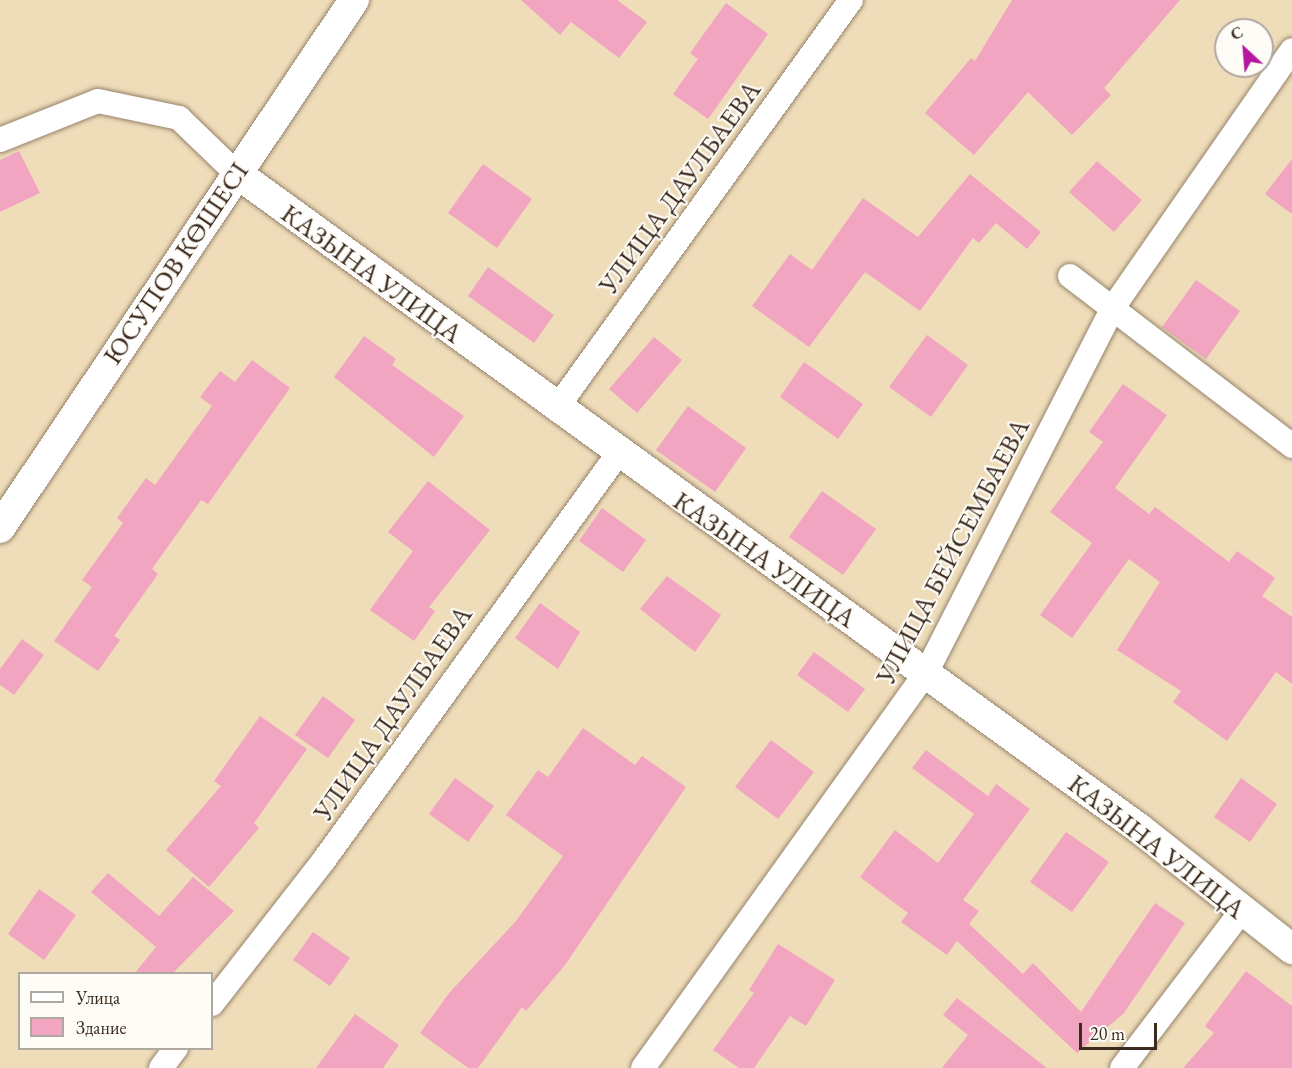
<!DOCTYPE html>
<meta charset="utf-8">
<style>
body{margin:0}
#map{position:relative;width:1292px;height:1068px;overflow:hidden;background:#efdcb9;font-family:"EB Garamond",serif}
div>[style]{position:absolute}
.building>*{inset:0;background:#f1a5c0}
.roads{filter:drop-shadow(0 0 2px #95836c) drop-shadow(0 0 2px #95836c)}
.minor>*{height:24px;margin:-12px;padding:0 12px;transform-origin:12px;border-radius:12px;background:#fff}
.tertiary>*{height:30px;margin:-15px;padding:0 15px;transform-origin:15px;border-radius:15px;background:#fff}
span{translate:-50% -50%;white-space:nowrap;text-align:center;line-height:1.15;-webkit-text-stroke:4.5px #fdfcf7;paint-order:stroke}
.street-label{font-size:27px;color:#3b2a1e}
.legend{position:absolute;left:18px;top:972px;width:195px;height:78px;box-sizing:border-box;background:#fdfcf7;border:2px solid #afa8a0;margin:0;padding:8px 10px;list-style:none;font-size:18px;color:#3b2a1e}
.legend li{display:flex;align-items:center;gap:12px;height:30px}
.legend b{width:30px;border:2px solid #afa8a0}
.north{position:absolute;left:1214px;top:18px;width:60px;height:60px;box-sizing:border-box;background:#fdfcf7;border:2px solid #afa8a0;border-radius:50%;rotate:334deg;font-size:16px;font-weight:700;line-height:24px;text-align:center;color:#3b2a1e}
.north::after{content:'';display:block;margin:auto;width:21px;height:27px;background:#b5179e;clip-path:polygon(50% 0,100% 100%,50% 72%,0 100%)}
.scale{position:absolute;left:1079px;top:1023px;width:78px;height:27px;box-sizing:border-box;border:3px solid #3b2a1e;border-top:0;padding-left:8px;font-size:18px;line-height:21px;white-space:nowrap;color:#3b2a1e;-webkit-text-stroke:4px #fdfcf7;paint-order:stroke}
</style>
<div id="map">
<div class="building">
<i style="clip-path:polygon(521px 0,617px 0,647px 22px,619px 58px,571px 22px,560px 35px)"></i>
<i style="clip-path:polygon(1012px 0,1180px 0,1104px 88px,1111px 95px,1072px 135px,1028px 92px,974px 155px,925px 113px,971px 58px,975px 61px)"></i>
<i style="clip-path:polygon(726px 3px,768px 34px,708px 119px,673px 94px,698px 59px,690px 53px)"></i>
<i style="clip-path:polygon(19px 151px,40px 193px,0 212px,0 160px)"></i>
<i style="clip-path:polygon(1292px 159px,1292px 214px,1265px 194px)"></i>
<i style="clip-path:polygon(1097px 161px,1142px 200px,1114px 232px,1069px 192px)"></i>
<i style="clip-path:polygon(483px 164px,532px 199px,497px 248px,448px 213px)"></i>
<i style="clip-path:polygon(970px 174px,1041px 232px,1027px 249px,996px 223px,979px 243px,973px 238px,920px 311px,865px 272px,809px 347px,752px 306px,790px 254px,812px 270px,863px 198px,918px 237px)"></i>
<i style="clip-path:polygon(488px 267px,554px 315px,534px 343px,468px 296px)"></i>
<i style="clip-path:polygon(1196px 280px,1240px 311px,1206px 359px,1162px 327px)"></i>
<i style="clip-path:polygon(927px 335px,968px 365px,931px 417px,889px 387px)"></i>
<i style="clip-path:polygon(364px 336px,396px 359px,392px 365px,464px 416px,434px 457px,334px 377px)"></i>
<i style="clip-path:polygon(654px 337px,682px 360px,637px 413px,609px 389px)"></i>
<i style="clip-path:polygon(252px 360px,290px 388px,208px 504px,201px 500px,152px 569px,158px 574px,114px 636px,120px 640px,98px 671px,54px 641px,92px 587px,82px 580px,123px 523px,117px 518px,146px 478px,155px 485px,212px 406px,200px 397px,220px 371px,235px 382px)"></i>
<i style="clip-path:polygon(804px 362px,863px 404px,838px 439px,780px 397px)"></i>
<i style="clip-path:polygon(1123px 384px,1167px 415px,1115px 488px,1149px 514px,1155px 507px,1229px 562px,1237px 551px,1275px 578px,1262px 596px,1292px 617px,1292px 684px,1276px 672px,1227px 741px,1173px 702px,1181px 691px,1117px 650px,1160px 582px,1129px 559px,1072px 638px,1040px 615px,1092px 543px,1050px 512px,1103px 442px,1089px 432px)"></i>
<i style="clip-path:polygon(688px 406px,746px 448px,715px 492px,656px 450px)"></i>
<i style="clip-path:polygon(428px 481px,490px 530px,429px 607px,435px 611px,414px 641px,370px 610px,413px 551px,388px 532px)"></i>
<i style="clip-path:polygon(822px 491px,876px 529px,843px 575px,789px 537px)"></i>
<i style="clip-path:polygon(602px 508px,646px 540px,623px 572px,579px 541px)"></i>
<i style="clip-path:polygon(667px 576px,721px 615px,695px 652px,640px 609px)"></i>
<i style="clip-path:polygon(540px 603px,580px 632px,558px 669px,515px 638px)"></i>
<i style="clip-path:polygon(22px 639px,44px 655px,14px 695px,0 685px,0 669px)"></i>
<i style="clip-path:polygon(814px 652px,865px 689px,848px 712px,797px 675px)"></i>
<i style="clip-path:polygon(323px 696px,355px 720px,328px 758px,295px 735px)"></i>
<i style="clip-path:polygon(260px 716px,307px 749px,254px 823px,259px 828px,209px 887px,166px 850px,221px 786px,214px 781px)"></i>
<i style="clip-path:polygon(583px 728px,635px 765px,642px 756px,686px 787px,565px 965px,526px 1011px,522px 1007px,478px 1068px,468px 1068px,420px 1033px,450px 992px,516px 921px,563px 856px,506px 815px,538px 770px,548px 777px)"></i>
<i style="clip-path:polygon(771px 740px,814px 772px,778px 819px,735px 787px)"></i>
<i style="clip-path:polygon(926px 750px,988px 796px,996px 784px,1030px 809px,963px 900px,979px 911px,969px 924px,1023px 974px,1033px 963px,1081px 1012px,1155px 903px,1185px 923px,1124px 1013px,1077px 1053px,957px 941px,947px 955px,901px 922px,908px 913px,860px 877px,895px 830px,938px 863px,974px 814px,912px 768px)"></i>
<i style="clip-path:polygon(455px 778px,494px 806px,468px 842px,429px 814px)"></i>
<i style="clip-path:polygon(1241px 778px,1277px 804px,1250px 842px,1214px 817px)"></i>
<i style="clip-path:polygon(1066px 832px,1109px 862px,1072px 912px,1030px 882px)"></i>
<i style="clip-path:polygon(108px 873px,159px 916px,193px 877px,234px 911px,172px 974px,134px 974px,156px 947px,91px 892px)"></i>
<i style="clip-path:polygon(39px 889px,76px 915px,44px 960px,8px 934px)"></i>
<i style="clip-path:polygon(313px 932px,350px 958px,330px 986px,293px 960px)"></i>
<i style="clip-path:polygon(778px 944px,835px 980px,806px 1026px,790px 1016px,754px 1068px,739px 1068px,713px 1050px,754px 993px,749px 990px)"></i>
<i style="clip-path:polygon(1246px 971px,1292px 1006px,1292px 1068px,1183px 1068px,1214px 1033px,1205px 1026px)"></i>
<i style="clip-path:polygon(957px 998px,1047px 1068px,942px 1068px,968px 1035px,943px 1015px)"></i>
<i style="clip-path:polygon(355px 1014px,399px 1045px,383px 1068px,316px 1068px)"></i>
</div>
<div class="roads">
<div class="minor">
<i style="left:0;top:140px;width:105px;rotate:-21.7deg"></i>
<i style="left:98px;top:101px;width:83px;rotate:11.9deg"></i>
<i style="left:179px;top:118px;width:78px;rotate:44deg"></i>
<i style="left:1070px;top:276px;width:280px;rotate:37.4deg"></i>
<i style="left:556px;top:409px;width:504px;rotate:-54.2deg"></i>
<i style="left:212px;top:1004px;width:182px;rotate:-52.1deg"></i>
<i style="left:324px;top:860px;width:500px;rotate:-54.1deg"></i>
<i style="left:161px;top:1068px;width:25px;rotate:-53deg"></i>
<i style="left:643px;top:1068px;width:486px;rotate:-54.4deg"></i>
<i style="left:926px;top:673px;width:409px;rotate:-62.9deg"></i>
<i style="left:1112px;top:309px;width:315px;rotate:-55.2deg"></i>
<i style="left:1122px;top:1068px;width:196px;rotate:-52.7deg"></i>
</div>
<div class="tertiary">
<i style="left:235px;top:172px;width:1118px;rotate:35.98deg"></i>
<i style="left:1140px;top:829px;width:194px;rotate:38.3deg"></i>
<i style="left:0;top:528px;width:636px;rotate:-56.16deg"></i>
</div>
</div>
<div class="street-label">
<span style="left:679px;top:187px;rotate:-54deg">УЛИЦА ДАУЛБАЕВА</span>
<span style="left:175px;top:263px;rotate:-56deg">ЮСУПОВ КӨШЕСІ</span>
<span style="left:372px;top:273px;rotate:36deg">КАЗЫНА УЛИЦА</span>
<span style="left:952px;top:551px;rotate:-62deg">УЛИЦА БЕЙСЕМБАЕВА</span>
<span style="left:765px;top:559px;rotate:35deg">КАЗЫНА УЛИЦА</span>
<span style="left:392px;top:713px;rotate:-55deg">УЛИЦА ДАУЛБАЕВА</span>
<span style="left:1157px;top:846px;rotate:38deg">КАЗЫНА УЛИЦА</span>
</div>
<ul class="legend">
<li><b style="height:8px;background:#fff"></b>Улица</li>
<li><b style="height:16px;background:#f1a5c0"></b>Здание</li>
</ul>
<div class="north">С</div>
<div class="scale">20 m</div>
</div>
